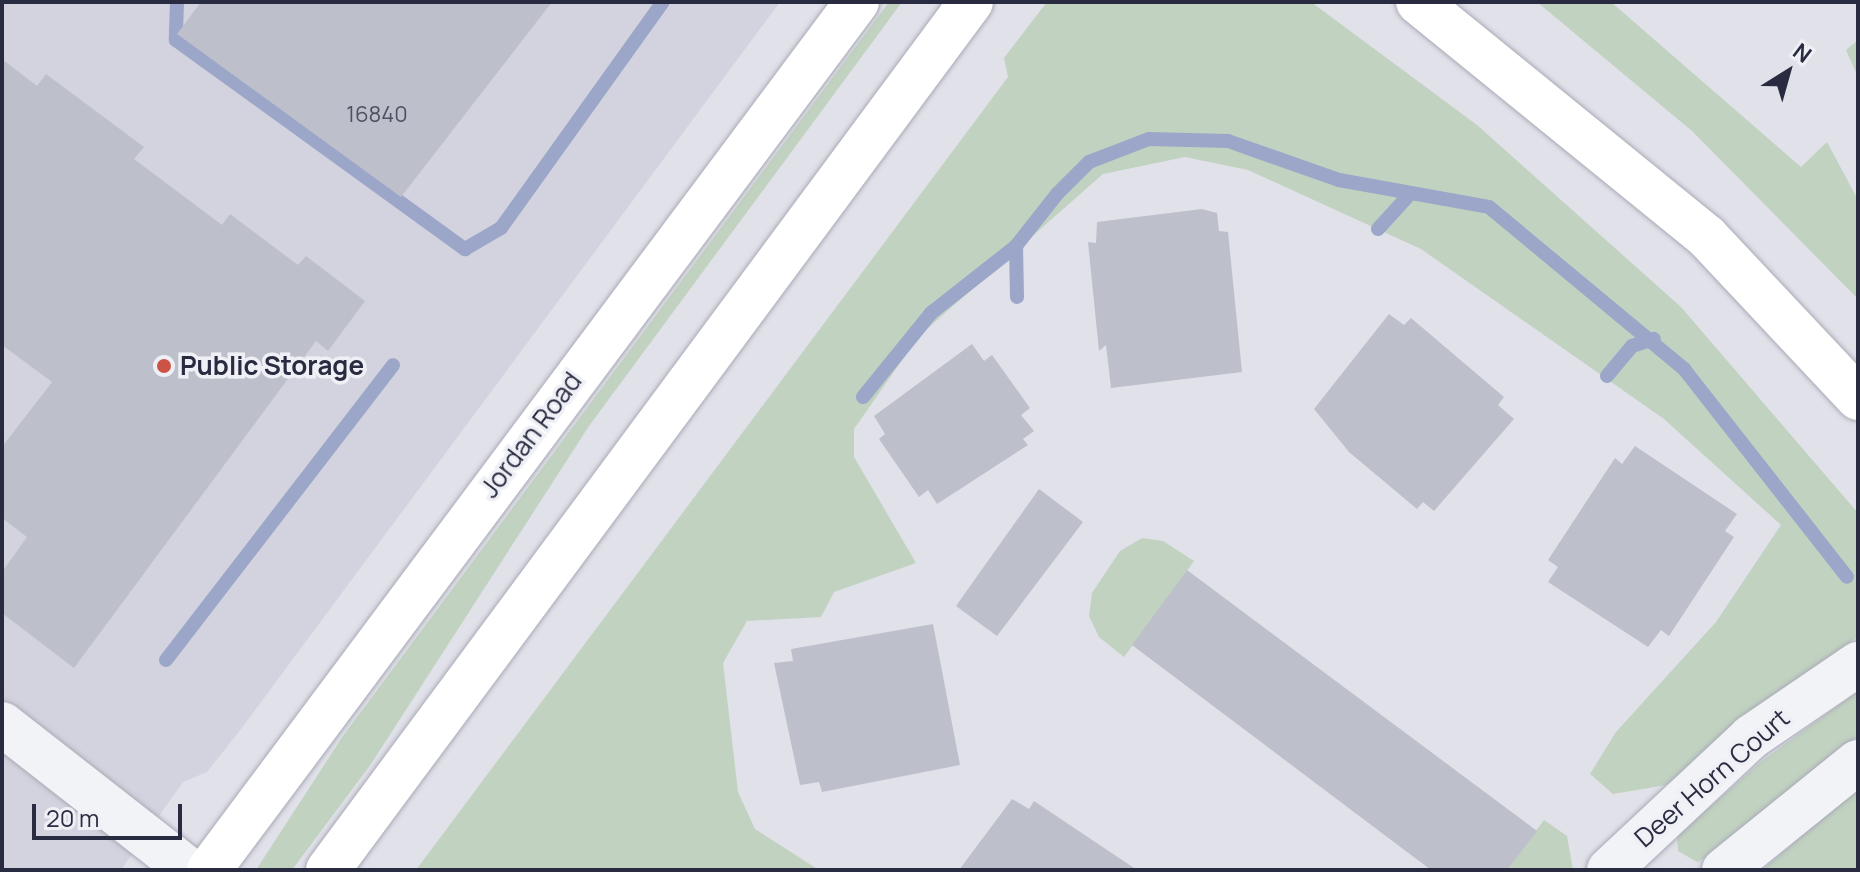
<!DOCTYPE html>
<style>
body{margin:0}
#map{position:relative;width:1860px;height:872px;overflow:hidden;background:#e0e1e9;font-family:Manrope,sans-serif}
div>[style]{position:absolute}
.built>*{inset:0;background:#d2d3de}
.green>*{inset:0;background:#c1d2c1}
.stream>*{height:14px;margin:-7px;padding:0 7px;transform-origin:7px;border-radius:7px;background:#9ba6c8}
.building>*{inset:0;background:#bdbfcb}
.roads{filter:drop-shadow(0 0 2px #a9aab6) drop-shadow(0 0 2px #a9aab6)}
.street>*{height:44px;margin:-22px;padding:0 22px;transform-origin:22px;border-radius:22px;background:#f2f3f7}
.secondary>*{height:44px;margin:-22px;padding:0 22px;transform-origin:22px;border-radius:22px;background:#fff}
.primary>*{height:44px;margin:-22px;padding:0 22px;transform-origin:22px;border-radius:22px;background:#fff}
.dots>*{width:22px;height:22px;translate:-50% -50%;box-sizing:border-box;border:4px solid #eff0f6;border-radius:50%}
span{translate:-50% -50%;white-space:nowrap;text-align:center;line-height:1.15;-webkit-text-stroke:7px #eff0f6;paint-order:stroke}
.number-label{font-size:22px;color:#4e5063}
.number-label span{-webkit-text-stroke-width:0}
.poi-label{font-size:26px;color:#292b40;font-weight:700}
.left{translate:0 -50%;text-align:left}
.street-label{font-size:26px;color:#292b40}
.frame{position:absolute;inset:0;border:4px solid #292b40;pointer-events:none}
.north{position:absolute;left:1748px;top:32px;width:80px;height:80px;-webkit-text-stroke:6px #eff0f6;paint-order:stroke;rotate:37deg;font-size:22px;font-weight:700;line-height:32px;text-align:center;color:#292b40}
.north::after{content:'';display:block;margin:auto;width:28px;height:36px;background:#292b40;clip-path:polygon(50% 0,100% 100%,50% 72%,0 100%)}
.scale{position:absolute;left:32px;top:804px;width:150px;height:36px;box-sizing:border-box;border:4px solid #292b40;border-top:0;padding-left:10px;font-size:24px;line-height:28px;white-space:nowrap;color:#292b40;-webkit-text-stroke:6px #eff0f6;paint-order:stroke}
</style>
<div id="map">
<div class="built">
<i style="clip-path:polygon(2px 2px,780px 2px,241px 729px,207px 772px,183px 782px,121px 870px,2px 870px)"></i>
</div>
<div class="green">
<i style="clip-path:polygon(889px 2px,902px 2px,589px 426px,371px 764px,292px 870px,256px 870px,343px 736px)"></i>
<i style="clip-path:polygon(1047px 2px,1311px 2px,1477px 125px,1681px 307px,1858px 513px,1858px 636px,1666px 785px,1613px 794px,1590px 774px,1616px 732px,1716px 622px,1781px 525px,1664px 419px,1421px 249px,1248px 170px,1185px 157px,1103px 174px,919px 336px,854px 429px,854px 457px,916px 563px,834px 592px,821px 617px,747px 621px,723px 663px,738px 792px,755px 829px,819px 870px,416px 870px,1008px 77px,1004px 58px)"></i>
<i style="clip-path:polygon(1537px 2px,1611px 2px,1801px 167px,1827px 142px,1858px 200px,1858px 299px,1692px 131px)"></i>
<i style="clip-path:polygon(1858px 40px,1858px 77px,1846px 50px)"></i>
<i style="clip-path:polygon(1142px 538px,1163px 541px,1194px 561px,1124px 657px,1099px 637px,1089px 616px,1092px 593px,1120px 551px)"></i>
<i style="clip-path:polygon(1858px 691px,1858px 736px,1708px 857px,1697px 862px,1678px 851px,1677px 836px,1762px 761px)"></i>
<i style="clip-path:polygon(1858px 787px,1858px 870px,1763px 870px,1768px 865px)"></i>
<i style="clip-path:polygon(1544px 820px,1567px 836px,1573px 870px,1507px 870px)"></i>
</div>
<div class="stream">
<i style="left:177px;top:3px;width:37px;rotate:92deg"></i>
<i style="left:176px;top:40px;width:357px;rotate:35.9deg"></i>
<i style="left:465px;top:249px;width:42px;rotate:-30.3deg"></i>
<i style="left:501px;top:228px;width:278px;rotate:-54.4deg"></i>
<i style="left:1378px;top:229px;width:45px;rotate:-47.7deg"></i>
<i style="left:1017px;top:297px;width:51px;rotate:-91.1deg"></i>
<i style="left:1016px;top:246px;width:66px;rotate:-51.7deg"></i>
<i style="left:1057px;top:194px;width:45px;rotate:-45deg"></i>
<i style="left:1089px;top:162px;width:64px;rotate:-21deg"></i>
<i style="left:1149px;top:139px;width:79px;rotate:1.5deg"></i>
<i style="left:1228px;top:141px;width:118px;rotate:19.4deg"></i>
<i style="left:1339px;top:180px;width:152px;rotate:10.2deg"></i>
<i style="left:1489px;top:207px;width:254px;rotate:39.7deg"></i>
<i style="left:1684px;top:369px;width:264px;rotate:51.9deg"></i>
<i style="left:1607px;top:376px;width:39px;rotate:-50deg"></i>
<i style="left:1632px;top:346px;width:23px;rotate:-18deg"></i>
<i style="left:863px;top:397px;width:108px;rotate:-51deg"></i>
<i style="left:931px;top:313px;width:108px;rotate:-38.2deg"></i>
<i style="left:166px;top:660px;width:372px;rotate:-52.4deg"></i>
</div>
<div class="building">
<i style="clip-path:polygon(201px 2px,552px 2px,401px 197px,177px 34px)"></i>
<i style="clip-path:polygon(2px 59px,37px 86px,46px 74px,144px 147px,134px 159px,222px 225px,230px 214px,298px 265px,306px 256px,365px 301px,328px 351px,316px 341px,74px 668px,2px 613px,2px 572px,27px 537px,2px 518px,2px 447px,52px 382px,2px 345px)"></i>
<i style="clip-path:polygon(1202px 209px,1217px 213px,1219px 231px,1228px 232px,1242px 372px,1111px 388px,1106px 345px,1099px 351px,1088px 242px,1096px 243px,1097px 222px)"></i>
<i style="clip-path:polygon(1389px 314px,1404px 325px,1411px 318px,1504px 397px,1498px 405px,1514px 419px,1434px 511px,1423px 502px,1417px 509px,1349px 452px,1314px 409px)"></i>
<i style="clip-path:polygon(972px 344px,984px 361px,992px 355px,1030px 408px,1021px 415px,1034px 431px,1023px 439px,1028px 445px,937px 504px,928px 490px,919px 497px,879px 439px,885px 434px,874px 416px)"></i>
<i style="clip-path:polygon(1635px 446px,1737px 514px,1725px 531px,1734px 537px,1669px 636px,1661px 630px,1648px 647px,1548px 582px,1558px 567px,1548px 560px,1615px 458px,1622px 464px)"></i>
<i style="clip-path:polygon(1039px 489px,1083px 522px,997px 636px,956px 606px)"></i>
<i style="clip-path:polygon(1187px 570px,1537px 831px,1507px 870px,1431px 870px,1132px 645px)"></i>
<i style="clip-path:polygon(933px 624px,960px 765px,822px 792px,819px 782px,800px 785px,774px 663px,793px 661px,791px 649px)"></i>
<i style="clip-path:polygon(1012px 799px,1029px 809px,1034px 801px,1137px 870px,959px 870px)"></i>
</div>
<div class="roads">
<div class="street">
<i style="left:2px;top:724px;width:237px;rotate:38deg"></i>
<i style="left:1609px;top:870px;width:195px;rotate:-43.1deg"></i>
<i style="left:1751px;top:737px;width:130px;rotate:-34.3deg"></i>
<i style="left:1724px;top:870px;width:172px;rotate:-38.9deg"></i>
</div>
<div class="secondary">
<i style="left:1418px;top:2px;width:372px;rotate:39.1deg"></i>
<i style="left:1707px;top:237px;width:221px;rotate:46.8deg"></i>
</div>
<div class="primary">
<i style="left:209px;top:870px;width:1083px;rotate:-53.26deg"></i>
<i style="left:328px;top:870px;width:1080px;rotate:-53.47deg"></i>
</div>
</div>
<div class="dots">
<i style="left:164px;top:366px;background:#cc5346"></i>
</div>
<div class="number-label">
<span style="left:377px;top:115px">16840</span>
</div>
<div class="poi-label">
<span class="left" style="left:180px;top:366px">Public Storage</span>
</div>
<div class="street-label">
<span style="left:531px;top:435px;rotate:-53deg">Jordan Road</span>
<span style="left:1712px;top:778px;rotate:-41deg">Deer Horn Court</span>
</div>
<div class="frame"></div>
<div class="north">N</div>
<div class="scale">20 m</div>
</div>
